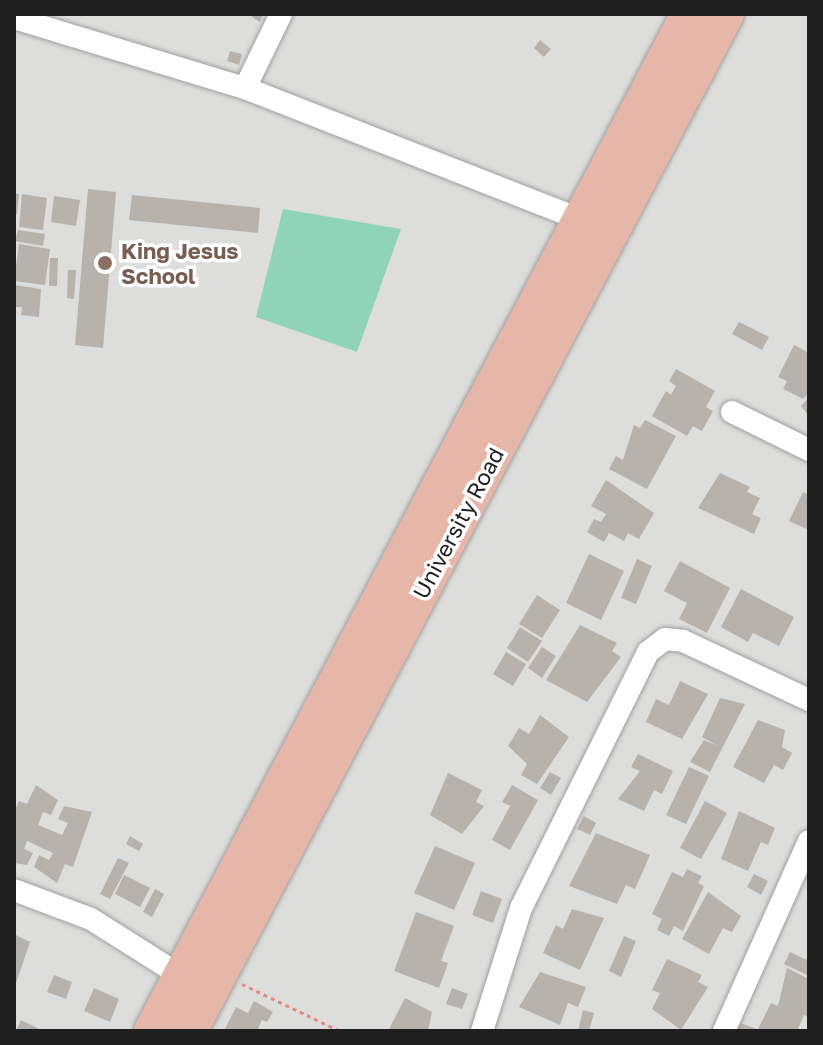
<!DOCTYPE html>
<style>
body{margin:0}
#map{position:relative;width:823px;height:1045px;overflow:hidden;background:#efece7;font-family:"Golos Text",sans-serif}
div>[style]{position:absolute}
.residential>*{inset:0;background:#dddddc}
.pitch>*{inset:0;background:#8fd4ba}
.building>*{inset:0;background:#b8b2ad}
.path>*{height:3px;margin-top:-1.5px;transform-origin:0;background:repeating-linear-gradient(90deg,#e88b7f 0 4px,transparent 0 8px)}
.roads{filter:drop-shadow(0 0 2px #a0a0a0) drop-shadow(0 0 2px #a0a0a0)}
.minor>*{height:22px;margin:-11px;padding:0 11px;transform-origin:11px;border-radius:11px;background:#fff}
.trunk>*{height:36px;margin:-18px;padding:0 18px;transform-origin:18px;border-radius:18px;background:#e6b6a8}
.dots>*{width:22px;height:22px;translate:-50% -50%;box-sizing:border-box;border:4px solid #fff;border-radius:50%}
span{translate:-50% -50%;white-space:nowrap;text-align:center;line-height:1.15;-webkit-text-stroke:7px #fff;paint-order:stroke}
.education-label{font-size:22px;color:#785e54;font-weight:700}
.left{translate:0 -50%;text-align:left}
.street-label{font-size:22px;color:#1f1f1f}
.frame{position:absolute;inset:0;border:16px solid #1f1f1f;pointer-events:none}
</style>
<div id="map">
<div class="residential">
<i style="clip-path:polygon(14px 14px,673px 14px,143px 1031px,14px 1031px)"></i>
<i style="clip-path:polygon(743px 14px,809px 14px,809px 1031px,204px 1031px)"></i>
</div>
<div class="pitch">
<i style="clip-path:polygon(283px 209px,401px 229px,357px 352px,256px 317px)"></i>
</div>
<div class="building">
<i style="clip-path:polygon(248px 14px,263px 14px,260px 22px)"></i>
<i style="clip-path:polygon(540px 40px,551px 49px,544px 57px,534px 48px)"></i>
<i style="clip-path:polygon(230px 51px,242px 54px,239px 65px,227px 61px)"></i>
<i style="clip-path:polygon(88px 189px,116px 192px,103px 348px,75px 345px)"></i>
<i style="clip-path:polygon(14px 193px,19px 194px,17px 214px,14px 214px)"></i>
<i style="clip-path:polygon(22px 194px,47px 198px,43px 230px,19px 227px)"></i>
<i style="clip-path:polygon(132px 195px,260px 208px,258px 233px,129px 220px)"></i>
<i style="clip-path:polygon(54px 196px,80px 200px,76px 226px,51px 222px)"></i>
<i style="clip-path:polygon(18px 230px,45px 234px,43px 246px,15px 241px)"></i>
<i style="clip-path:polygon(19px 244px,50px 249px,45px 285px,14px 281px)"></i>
<i style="clip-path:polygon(50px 258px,58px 258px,57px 286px,49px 286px)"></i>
<i style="clip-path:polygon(68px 270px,76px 270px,74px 299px,67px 298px)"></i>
<i style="clip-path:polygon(14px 285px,41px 289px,39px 317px,21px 315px,22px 307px,14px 307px)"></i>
<i style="clip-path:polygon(739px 322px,769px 337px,762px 350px,732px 334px)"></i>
<i style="clip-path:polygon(794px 345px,809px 353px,809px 393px,803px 399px,783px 389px,787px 381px,778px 377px)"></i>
<i style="clip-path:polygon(676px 369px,715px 391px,706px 407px,713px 411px,702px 431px,693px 426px,687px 436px,652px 416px,666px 391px,671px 395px,676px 386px,669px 381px)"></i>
<i style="clip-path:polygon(809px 397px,809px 416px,801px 406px)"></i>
<i style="clip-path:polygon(645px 420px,676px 436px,647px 489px,609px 469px,616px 456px,623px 460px,634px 425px,640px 428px)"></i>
<i style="clip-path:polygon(720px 473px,750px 487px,747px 492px,760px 498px,752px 514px,761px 518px,754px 534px,698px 508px)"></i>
<i style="clip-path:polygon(606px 480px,654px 513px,639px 539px,628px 533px,624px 541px,609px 533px,604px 542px,587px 532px,594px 519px,601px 522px,606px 514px,591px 506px)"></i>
<i style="clip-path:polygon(803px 492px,809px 495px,809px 530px,789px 521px)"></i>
<i style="clip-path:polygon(589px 554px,624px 571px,601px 620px,566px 603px)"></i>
<i style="clip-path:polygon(637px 559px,652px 566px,636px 604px,621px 598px)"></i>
<i style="clip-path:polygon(680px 561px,730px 588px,707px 633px,679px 619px,687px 603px,664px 591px)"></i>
<i style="clip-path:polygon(741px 589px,794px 617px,779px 646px,753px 633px,748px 642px,721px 627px)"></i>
<i style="clip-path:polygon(537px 595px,560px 610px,542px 638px,519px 624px)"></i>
<i style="clip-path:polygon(580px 625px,617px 643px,612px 651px,621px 657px,587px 702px,546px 680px)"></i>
<i style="clip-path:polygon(520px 627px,542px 641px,528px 662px,507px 648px)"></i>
<i style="clip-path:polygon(542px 647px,556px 656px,542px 678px,528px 668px)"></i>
<i style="clip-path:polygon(506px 652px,526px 664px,513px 686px,493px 674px)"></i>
<i style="clip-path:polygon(680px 681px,708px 694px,682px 739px,646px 722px,656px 699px,669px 705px)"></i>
<i style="clip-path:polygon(720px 698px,745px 704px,710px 772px,690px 762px,704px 740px,718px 746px,702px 737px)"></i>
<i style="clip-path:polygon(540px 715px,569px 737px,537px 784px,521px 775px,527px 764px,508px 746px,519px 728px,529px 734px)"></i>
<i style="clip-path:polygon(758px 720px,785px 730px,782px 747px,792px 753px,783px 770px,774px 765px,764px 783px,733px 767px)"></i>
<i style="clip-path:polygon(638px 754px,673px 771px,662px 794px,654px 790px,644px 811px,618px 799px,640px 771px,631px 767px)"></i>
<i style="clip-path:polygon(689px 767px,709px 776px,686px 824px,666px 815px)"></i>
<i style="clip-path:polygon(550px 772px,561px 778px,551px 795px,540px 788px)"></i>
<i style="clip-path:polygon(448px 773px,482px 790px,476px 802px,484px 806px,462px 834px,430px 815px)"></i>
<i style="clip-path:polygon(36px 785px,58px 800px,51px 815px,43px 812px,38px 825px,62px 835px,68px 823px,58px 819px,64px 806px,92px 812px,73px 867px,65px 864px,57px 883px,34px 867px,39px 855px,49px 860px,53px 853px,27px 841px,24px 849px,33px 853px,27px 865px,14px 863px,14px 812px,19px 801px,27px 804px)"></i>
<i style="clip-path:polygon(512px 785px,538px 800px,510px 850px,492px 840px,510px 806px,502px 802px)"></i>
<i style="clip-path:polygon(705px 801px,727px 813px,701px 859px,680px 848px)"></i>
<i style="clip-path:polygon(739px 811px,775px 828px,768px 845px,761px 842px,748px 871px,721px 859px)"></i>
<i style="clip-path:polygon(584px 816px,596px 823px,590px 835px,577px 829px)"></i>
<i style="clip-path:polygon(596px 833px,650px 855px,635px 889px,626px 885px,617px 904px,569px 886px)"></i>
<i style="clip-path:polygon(130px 836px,143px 844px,139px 851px,126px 844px)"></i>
<i style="clip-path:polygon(435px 846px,475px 863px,454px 910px,414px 893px)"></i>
<i style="clip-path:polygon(118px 858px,129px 863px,110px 899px,100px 894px)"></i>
<i style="clip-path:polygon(687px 869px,702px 876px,698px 883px,704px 886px,683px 931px,674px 926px,669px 936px,657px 930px,662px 919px,652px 914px,672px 872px,683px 877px)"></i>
<i style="clip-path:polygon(754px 874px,768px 881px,761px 895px,747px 887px)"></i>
<i style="clip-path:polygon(124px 875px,150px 888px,140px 907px,115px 894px)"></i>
<i style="clip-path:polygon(155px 889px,164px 894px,152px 917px,143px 912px)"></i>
<i style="clip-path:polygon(481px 891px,502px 899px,493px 923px,472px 915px)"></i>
<i style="clip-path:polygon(708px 892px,741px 916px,732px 932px,723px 928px,709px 954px,682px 939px)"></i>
<i style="clip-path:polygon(572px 909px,604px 918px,580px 970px,543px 953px,556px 925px,563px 929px)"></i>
<i style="clip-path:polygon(416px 912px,454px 926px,441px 961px,448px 963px,439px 988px,394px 971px)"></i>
<i style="clip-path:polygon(14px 934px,30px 942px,14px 989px)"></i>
<i style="clip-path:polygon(624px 936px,636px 941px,621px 977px,609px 971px)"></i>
<i style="clip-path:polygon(790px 952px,809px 961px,809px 976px,784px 964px)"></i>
<i style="clip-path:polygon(667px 959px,702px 975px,698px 982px,708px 987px,681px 1030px,652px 1009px,660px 993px,652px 990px)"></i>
<i style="clip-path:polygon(787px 968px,809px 979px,808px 1017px,804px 1015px,797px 1031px,757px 1031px,771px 1003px,778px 1006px)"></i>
<i style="clip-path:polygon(540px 972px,586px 987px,578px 1007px,568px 1003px,560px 1025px,519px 1007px)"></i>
<i style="clip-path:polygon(54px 975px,72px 982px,66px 999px,47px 992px)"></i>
<i style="clip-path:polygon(94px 988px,119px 999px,110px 1022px,84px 1011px)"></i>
<i style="clip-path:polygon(452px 988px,468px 994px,462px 1009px,446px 1004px)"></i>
<i style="clip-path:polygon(405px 998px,432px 1012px,428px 1031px,388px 1031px)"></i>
<i style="clip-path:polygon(254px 1001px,273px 1012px,267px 1022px,262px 1020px,257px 1031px,224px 1031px,236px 1007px,248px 1013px)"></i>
<i style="clip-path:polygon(583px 1010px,594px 1013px,589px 1031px,578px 1031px)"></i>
<i style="clip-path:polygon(21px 1020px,43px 1031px,16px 1031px)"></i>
<i style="clip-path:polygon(740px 1023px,757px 1029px,756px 1031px,733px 1031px)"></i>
</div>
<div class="path">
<i style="left:242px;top:984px;width:109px;rotate:25.6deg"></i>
</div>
<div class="roads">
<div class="minor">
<i style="left:14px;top:18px;width:241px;rotate:16.9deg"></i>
<i style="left:245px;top:88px;width:361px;rotate:21.4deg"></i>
<i style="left:245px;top:88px;width:82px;rotate:-64.1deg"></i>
<i style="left:732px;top:412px;width:86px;rotate:26.3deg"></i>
<i style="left:14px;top:890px;width:82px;rotate:20.6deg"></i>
<i style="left:91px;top:919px;width:116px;rotate:32.3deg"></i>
<i style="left:482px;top:1031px;width:129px;rotate:-72.4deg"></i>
<i style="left:521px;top:908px;width:286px;rotate:-63.6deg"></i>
<i style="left:648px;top:652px;width:21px;rotate:-37deg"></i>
<i style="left:665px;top:639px;width:18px;rotate:6deg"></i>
<i style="left:683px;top:641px;width:139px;rotate:25.1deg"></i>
<i style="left:724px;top:1031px;width:208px;rotate:-65.9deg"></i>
</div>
<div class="trunk">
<i style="left:152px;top:1031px;width:1150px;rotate:-62.16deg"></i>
<i style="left:189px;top:1031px;width:1150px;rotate:-62.16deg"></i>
</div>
</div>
<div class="dots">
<i style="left:105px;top:263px;background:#8d6e63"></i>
</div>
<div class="education-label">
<span class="left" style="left:121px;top:263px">King Jesus<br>School</span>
</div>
<div class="street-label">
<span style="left:458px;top:523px;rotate:-62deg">University Road</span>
</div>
<div class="frame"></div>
</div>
